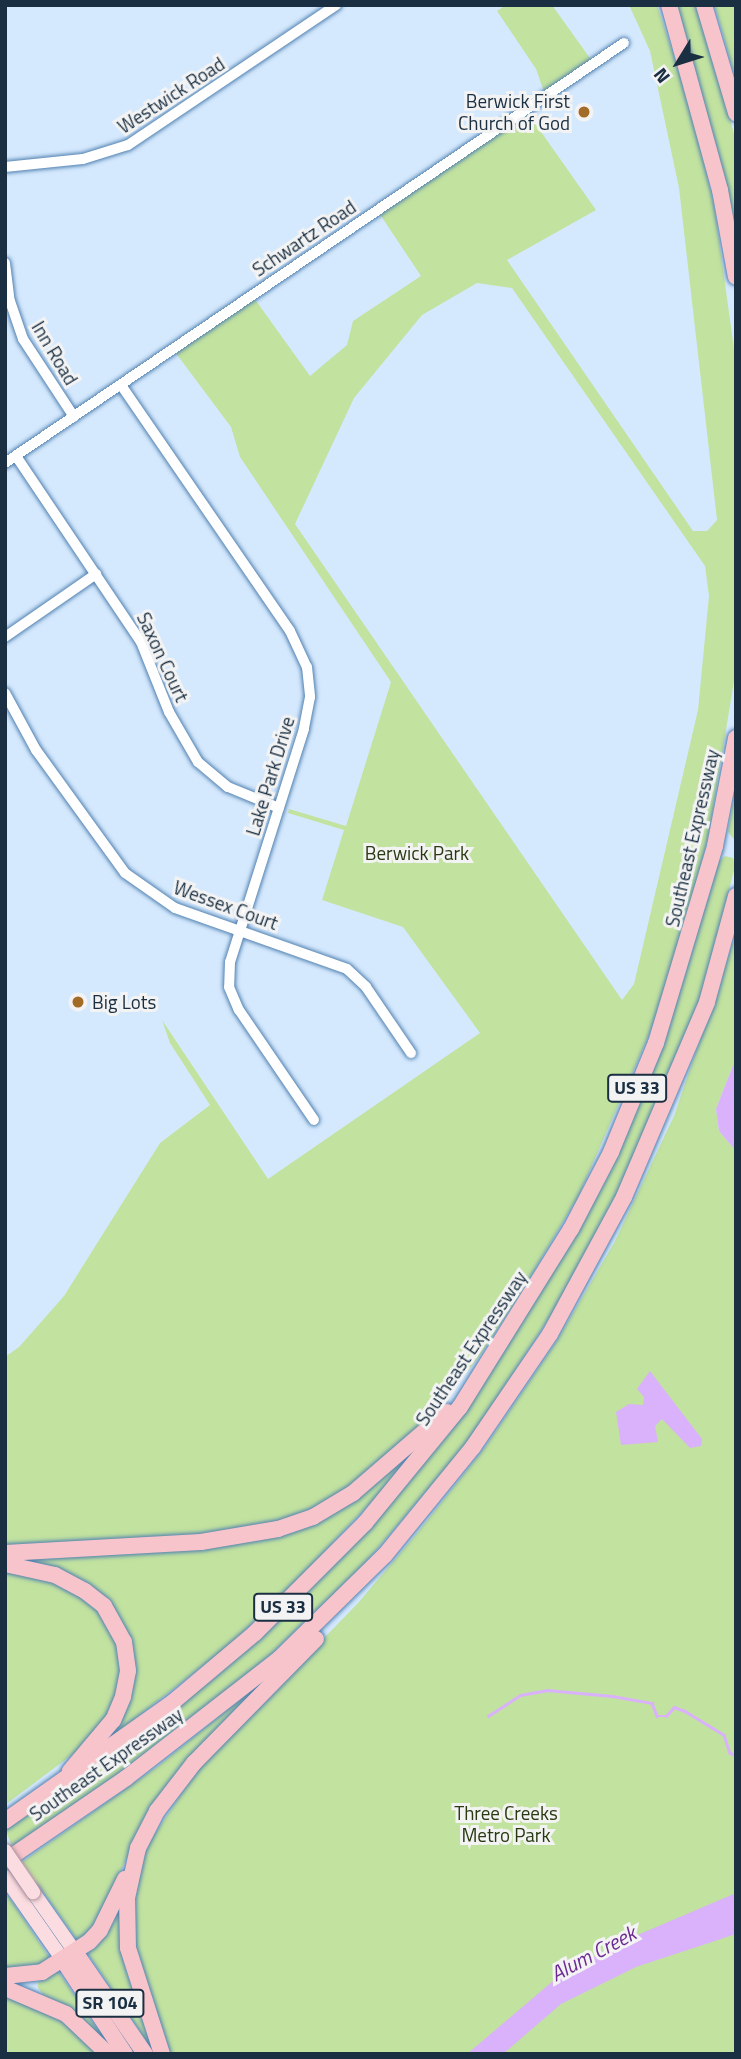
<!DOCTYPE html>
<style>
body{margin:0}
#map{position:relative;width:741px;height:2059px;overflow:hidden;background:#d5e9fe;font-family:"Titillium Web",sans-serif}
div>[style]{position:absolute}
.green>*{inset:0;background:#c2e29f}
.water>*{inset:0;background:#dab1fb}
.stream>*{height:2.5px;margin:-1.25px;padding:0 1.25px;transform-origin:1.25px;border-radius:1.25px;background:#dab1fb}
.roads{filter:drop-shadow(0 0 2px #5181b0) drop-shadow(0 0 2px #5181b0)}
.minor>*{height:10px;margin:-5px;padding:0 5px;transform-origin:5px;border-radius:5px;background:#fff}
.major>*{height:14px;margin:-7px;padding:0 7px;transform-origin:7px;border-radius:7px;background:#fbdce0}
.highway>*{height:16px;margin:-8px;padding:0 8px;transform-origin:8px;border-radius:8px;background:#f8c4cb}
.bridges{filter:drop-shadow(0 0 2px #aa909b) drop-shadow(0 0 2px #aa909b)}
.major-bridge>*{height:14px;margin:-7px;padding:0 7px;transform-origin:7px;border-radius:7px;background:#fbdce0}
.dots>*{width:19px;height:19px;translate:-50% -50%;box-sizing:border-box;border:4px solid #f3f3f3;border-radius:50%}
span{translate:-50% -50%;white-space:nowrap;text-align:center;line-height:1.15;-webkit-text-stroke:6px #f3f3f3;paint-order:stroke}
.shield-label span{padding:2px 5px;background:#f3f3f3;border:2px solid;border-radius:5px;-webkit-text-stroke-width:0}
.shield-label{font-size:18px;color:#1a2f42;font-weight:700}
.street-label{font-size:19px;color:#1a2f42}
.poi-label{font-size:19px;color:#1a2f42}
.right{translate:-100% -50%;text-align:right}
.left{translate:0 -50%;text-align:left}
.park-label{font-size:19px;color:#293a12}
.water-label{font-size:21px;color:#6c2b94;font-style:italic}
.frame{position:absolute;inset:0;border:7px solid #1a2f42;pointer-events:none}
.north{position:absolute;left:643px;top:28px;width:70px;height:70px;-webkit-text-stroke:5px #f3f3f3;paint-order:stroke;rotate:232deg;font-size:19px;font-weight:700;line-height:28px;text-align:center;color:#1a2f42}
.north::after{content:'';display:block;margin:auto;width:24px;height:32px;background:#1a2f42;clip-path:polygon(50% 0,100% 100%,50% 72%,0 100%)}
</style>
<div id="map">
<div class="green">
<i style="clip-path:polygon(506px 5px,552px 5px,592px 61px,544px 92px,536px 69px,497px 11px)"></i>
<i style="clip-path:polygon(evenodd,629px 5px,657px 5px,688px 99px,714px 204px,736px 363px,736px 669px,709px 833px,683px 936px,649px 1035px,578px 1197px,514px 1304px,479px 1357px,423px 1426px,356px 1484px,300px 1517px,239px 1533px,5px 1548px,5px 1357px,19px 1347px,64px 1296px,160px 1143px,210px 1105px,170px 1043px,162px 1020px,268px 1179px,480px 1033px,403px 927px,322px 900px,344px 830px,288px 813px,289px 809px,346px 826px,391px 682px,240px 457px,231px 427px,175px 352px,254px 298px,310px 376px,347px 345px,353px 321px,421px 276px,379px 213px,527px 112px,596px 210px,507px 260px,693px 531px,707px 531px,717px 520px,679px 188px,650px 51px,629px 5px,477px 283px,512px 288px,705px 566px,709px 596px,698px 710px,634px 984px,622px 1000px,295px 524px,354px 398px,422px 315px,477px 283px)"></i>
<i style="clip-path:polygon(675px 5px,697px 5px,719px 76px,736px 142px,736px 239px)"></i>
<i style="clip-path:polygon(714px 5px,736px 5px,736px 81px,719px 20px)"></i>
<i style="clip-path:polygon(736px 784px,736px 842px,728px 832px)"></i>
<i style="clip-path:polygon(725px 856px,733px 858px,735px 866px,702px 998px,636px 1159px,559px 1303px,468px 1442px,367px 1561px,252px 1673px,193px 1722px,13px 1849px,5px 1829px,184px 1702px,349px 1550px,454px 1425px,572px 1241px,664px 1040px,717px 863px)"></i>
<i style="clip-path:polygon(736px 934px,736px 1058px,716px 1109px,719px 1131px,736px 1151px,736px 2054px,5px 2054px,5px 1994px,37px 2004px,66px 2024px,38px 1988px,38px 1982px,58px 1971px,98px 2030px,140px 2031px,88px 1954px,120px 1906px,120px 1939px,127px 1974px,148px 2031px,150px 2005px,131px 1927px,142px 1853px,200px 1766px,358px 1603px,418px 1532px,485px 1447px,556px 1342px,614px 1243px,674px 1116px)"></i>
<i style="clip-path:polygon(400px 1462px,403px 1464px,378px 1495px,280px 1598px,226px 1648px,105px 1742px,131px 1684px,110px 1608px,15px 1558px,280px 1535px)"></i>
<i style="clip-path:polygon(5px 1572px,45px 1579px,86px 1600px,99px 1613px,116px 1642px,120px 1668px,118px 1693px,106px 1719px,77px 1751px,5px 1805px)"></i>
<i style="clip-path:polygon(263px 1681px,140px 1830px,90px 1936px,77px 1940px,22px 1862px,158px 1766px)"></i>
<i style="clip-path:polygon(5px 1891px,49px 1957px,42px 1966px,5px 1971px)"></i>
</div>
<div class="water">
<i style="clip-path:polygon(736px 1058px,736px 1151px,719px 1131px,716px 1109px)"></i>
<i style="clip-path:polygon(650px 1371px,702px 1439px,701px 1446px,690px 1448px,662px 1419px,655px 1426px,658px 1442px,621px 1445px,616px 1412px,629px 1404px,643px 1405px,644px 1397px,637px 1389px)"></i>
<i style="clip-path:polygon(736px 1893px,736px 1934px,636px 1967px,561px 2004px,503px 2054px,467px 2054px,553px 1981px,614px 1945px)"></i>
</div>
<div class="stream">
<i style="left:488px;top:1716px;width:38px;rotate:-33deg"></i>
<i style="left:520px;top:1695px;width:27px;rotate:-10deg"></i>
<i style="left:547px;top:1690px;width:65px;rotate:5.3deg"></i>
<i style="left:612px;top:1696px;width:41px;rotate:9.9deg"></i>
<i style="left:652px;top:1703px;width:14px;rotate:69deg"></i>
<i style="left:657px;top:1716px;width:9px"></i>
<i style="left:666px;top:1716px;width:12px;rotate:-48deg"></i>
<i style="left:674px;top:1707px;width:12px;rotate:20deg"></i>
<i style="left:685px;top:1711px;width:46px;rotate:31.6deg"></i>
<i style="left:724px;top:1735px;width:19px;rotate:72deg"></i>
<i style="left:730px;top:1753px;width:6px;rotate:18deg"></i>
</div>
<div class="roads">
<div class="minor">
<i style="left:5px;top:167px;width:78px;rotate:-5.9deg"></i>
<i style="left:83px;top:159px;width:47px;rotate:-17.3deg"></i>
<i style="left:128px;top:145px;width:251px;rotate:-33.9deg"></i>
<i style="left:5px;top:263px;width:38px;rotate:83deg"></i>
<i style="left:10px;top:301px;width:40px;rotate:71.1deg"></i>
<i style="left:23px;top:339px;width:93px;rotate:56.8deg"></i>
<i style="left:121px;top:385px;width:298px;rotate:55.5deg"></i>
<i style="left:290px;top:631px;width:40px;rotate:65deg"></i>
<i style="left:307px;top:667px;width:30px;rotate:84deg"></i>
<i style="left:310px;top:697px;width:33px;rotate:101deg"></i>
<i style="left:304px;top:729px;width:244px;rotate:107.6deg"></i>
<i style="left:230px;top:962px;width:25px;rotate:92deg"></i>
<i style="left:229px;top:987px;width:25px;rotate:67deg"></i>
<i style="left:239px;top:1010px;width:133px;rotate:55.7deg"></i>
<i style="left:16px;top:456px;width:224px;rotate:56.1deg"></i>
<i style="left:141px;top:642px;width:75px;rotate:68.2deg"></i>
<i style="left:169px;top:712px;width:58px;rotate:59.9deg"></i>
<i style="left:198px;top:762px;width:39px;rotate:40deg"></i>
<i style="left:228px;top:787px;width:55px;rotate:22.4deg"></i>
<i style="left:5px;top:463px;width:748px;rotate:-34.16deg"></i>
<i style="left:5px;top:637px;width:111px;rotate:-34.7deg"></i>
<i style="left:5px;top:693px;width:65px;rotate:61.5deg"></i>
<i style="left:36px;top:750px;width:152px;rotate:54.1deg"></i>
<i style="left:125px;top:873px;width:61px;rotate:35deg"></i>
<i style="left:175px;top:908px;width:182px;rotate:19.5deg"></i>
<i style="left:347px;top:969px;width:26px;rotate:43deg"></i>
<i style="left:366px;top:987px;width:80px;rotate:55.7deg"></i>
</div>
<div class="major">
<i style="left:5px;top:1877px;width:101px;rotate:55.1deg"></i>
<i style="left:33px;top:1892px;width:73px;rotate:55deg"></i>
</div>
<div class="highway">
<i style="left:669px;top:5px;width:192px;rotate:74.6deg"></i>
<i style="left:720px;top:190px;width:88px;rotate:79.6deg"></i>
<i style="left:704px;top:5px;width:113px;rotate:73.5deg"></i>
<i style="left:5px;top:1553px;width:196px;rotate:-3.2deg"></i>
<i style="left:201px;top:1542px;width:78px;rotate:-9.6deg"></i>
<i style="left:278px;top:1529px;width:37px;rotate:-19deg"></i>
<i style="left:313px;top:1517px;width:47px;rotate:-31deg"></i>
<i style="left:353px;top:1493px;width:124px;rotate:-40.8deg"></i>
<i style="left:5px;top:1564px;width:51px;rotate:12.4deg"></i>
<i style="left:55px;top:1575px;width:34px;rotate:28deg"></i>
<i style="left:85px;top:1591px;width:24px;rotate:38deg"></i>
<i style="left:104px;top:1606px;width:41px;rotate:60.9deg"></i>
<i style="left:124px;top:1642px;width:29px;rotate:82deg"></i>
<i style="left:128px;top:1671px;width:26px;rotate:101deg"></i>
<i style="left:123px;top:1697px;width:25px;rotate:113deg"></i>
<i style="left:113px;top:1720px;width:67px;rotate:130.1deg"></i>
<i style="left:5px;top:1821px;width:206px;rotate:-35.3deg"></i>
<i style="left:173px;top:1702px;width:107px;rotate:-40.1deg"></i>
<i style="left:255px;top:1633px;width:156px;rotate:-45deg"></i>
<i style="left:365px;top:1523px;width:150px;rotate:-50.7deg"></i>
<i style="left:460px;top:1407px;width:210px;rotate:-58.1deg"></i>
<i style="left:571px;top:1229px;width:87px;rotate:-62.5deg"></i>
<i style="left:611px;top:1152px;width:118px;rotate:-67.6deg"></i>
<i style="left:656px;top:1043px;width:206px;rotate:-73.3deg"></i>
<i style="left:715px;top:846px;width:110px;rotate:-79deg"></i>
<i style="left:5px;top:1861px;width:147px;rotate:-34.4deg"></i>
<i style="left:126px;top:1778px;width:194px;rotate:-37.9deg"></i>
<i style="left:279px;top:1659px;width:148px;rotate:-44.5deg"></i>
<i style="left:385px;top:1555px;width:139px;rotate:-50.8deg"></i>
<i style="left:473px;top:1447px;width:137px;rotate:-55.7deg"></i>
<i style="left:550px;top:1334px;width:156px;rotate:-61.6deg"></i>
<i style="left:624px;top:1197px;width:212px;rotate:-66.9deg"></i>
<i style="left:707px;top:1002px;width:110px;rotate:-74.7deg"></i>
<i style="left:75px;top:1952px;width:124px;rotate:55.5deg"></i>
<i style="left:63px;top:1960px;width:113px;rotate:56.6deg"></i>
<i style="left:5px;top:1976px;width:37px;rotate:-6deg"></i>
<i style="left:42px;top:1972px;width:56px;rotate:-32.6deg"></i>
<i style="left:89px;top:1942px;width:16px;rotate:-47deg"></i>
<i style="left:100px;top:1930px;width:57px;rotate:-63.9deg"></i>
<i style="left:5px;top:1988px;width:66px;rotate:23.1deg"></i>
<i style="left:66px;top:2014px;width:58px;rotate:43.6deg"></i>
<i style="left:162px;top:2054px;width:111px;rotate:-107.8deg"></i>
<i style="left:128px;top:1948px;width:50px;rotate:-91.1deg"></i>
<i style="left:127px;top:1898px;width:51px;rotate:-77.6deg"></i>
<i style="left:138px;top:1848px;width:42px;rotate:-62.8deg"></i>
<i style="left:157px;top:1811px;width:61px;rotate:-52.4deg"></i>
<i style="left:194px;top:1763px;width:174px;rotate:-45.5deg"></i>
</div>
</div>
<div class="bridges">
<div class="major-bridge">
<i style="left:5px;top:1851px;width:50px;rotate:55.7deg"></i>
</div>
</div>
<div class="dots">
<i style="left:584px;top:112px;background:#a26c26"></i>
<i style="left:78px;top:1002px;background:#a26c26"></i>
</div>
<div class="shield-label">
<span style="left:637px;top:1088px">US 33</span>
<span style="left:283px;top:1607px">US 33</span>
<span style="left:110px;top:2003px">SR 104</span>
</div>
<div class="street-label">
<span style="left:171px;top:95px;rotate:-33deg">Westwick Road</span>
<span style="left:304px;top:238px;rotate:-34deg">Schwartz Road</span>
<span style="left:55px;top:353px;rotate:59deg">Inn Road</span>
<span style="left:163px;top:657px;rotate:65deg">Saxon Court</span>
<span style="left:270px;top:776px;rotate:-73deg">Lake Park Drive</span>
<span style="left:692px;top:838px;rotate:-77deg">Southeast Expressway</span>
<span style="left:226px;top:905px;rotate:20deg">Wessex Court</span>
<span style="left:471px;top:1348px;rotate:-56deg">Southeast Expressway</span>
<span style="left:106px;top:1764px;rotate:-35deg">Southeast Expressway</span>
</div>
<div class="poi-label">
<span class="right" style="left:570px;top:112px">Berwick First<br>Church of God</span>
<span class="left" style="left:92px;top:1002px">Big Lots</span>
</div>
<div class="park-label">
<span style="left:417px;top:853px">Berwick Park</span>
<span style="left:506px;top:1824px">Three Creeks<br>Metro Park</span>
</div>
<div class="water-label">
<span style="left:593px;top:1953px;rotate:-28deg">Alum Creek</span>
</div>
<div class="frame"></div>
<div class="north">N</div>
</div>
